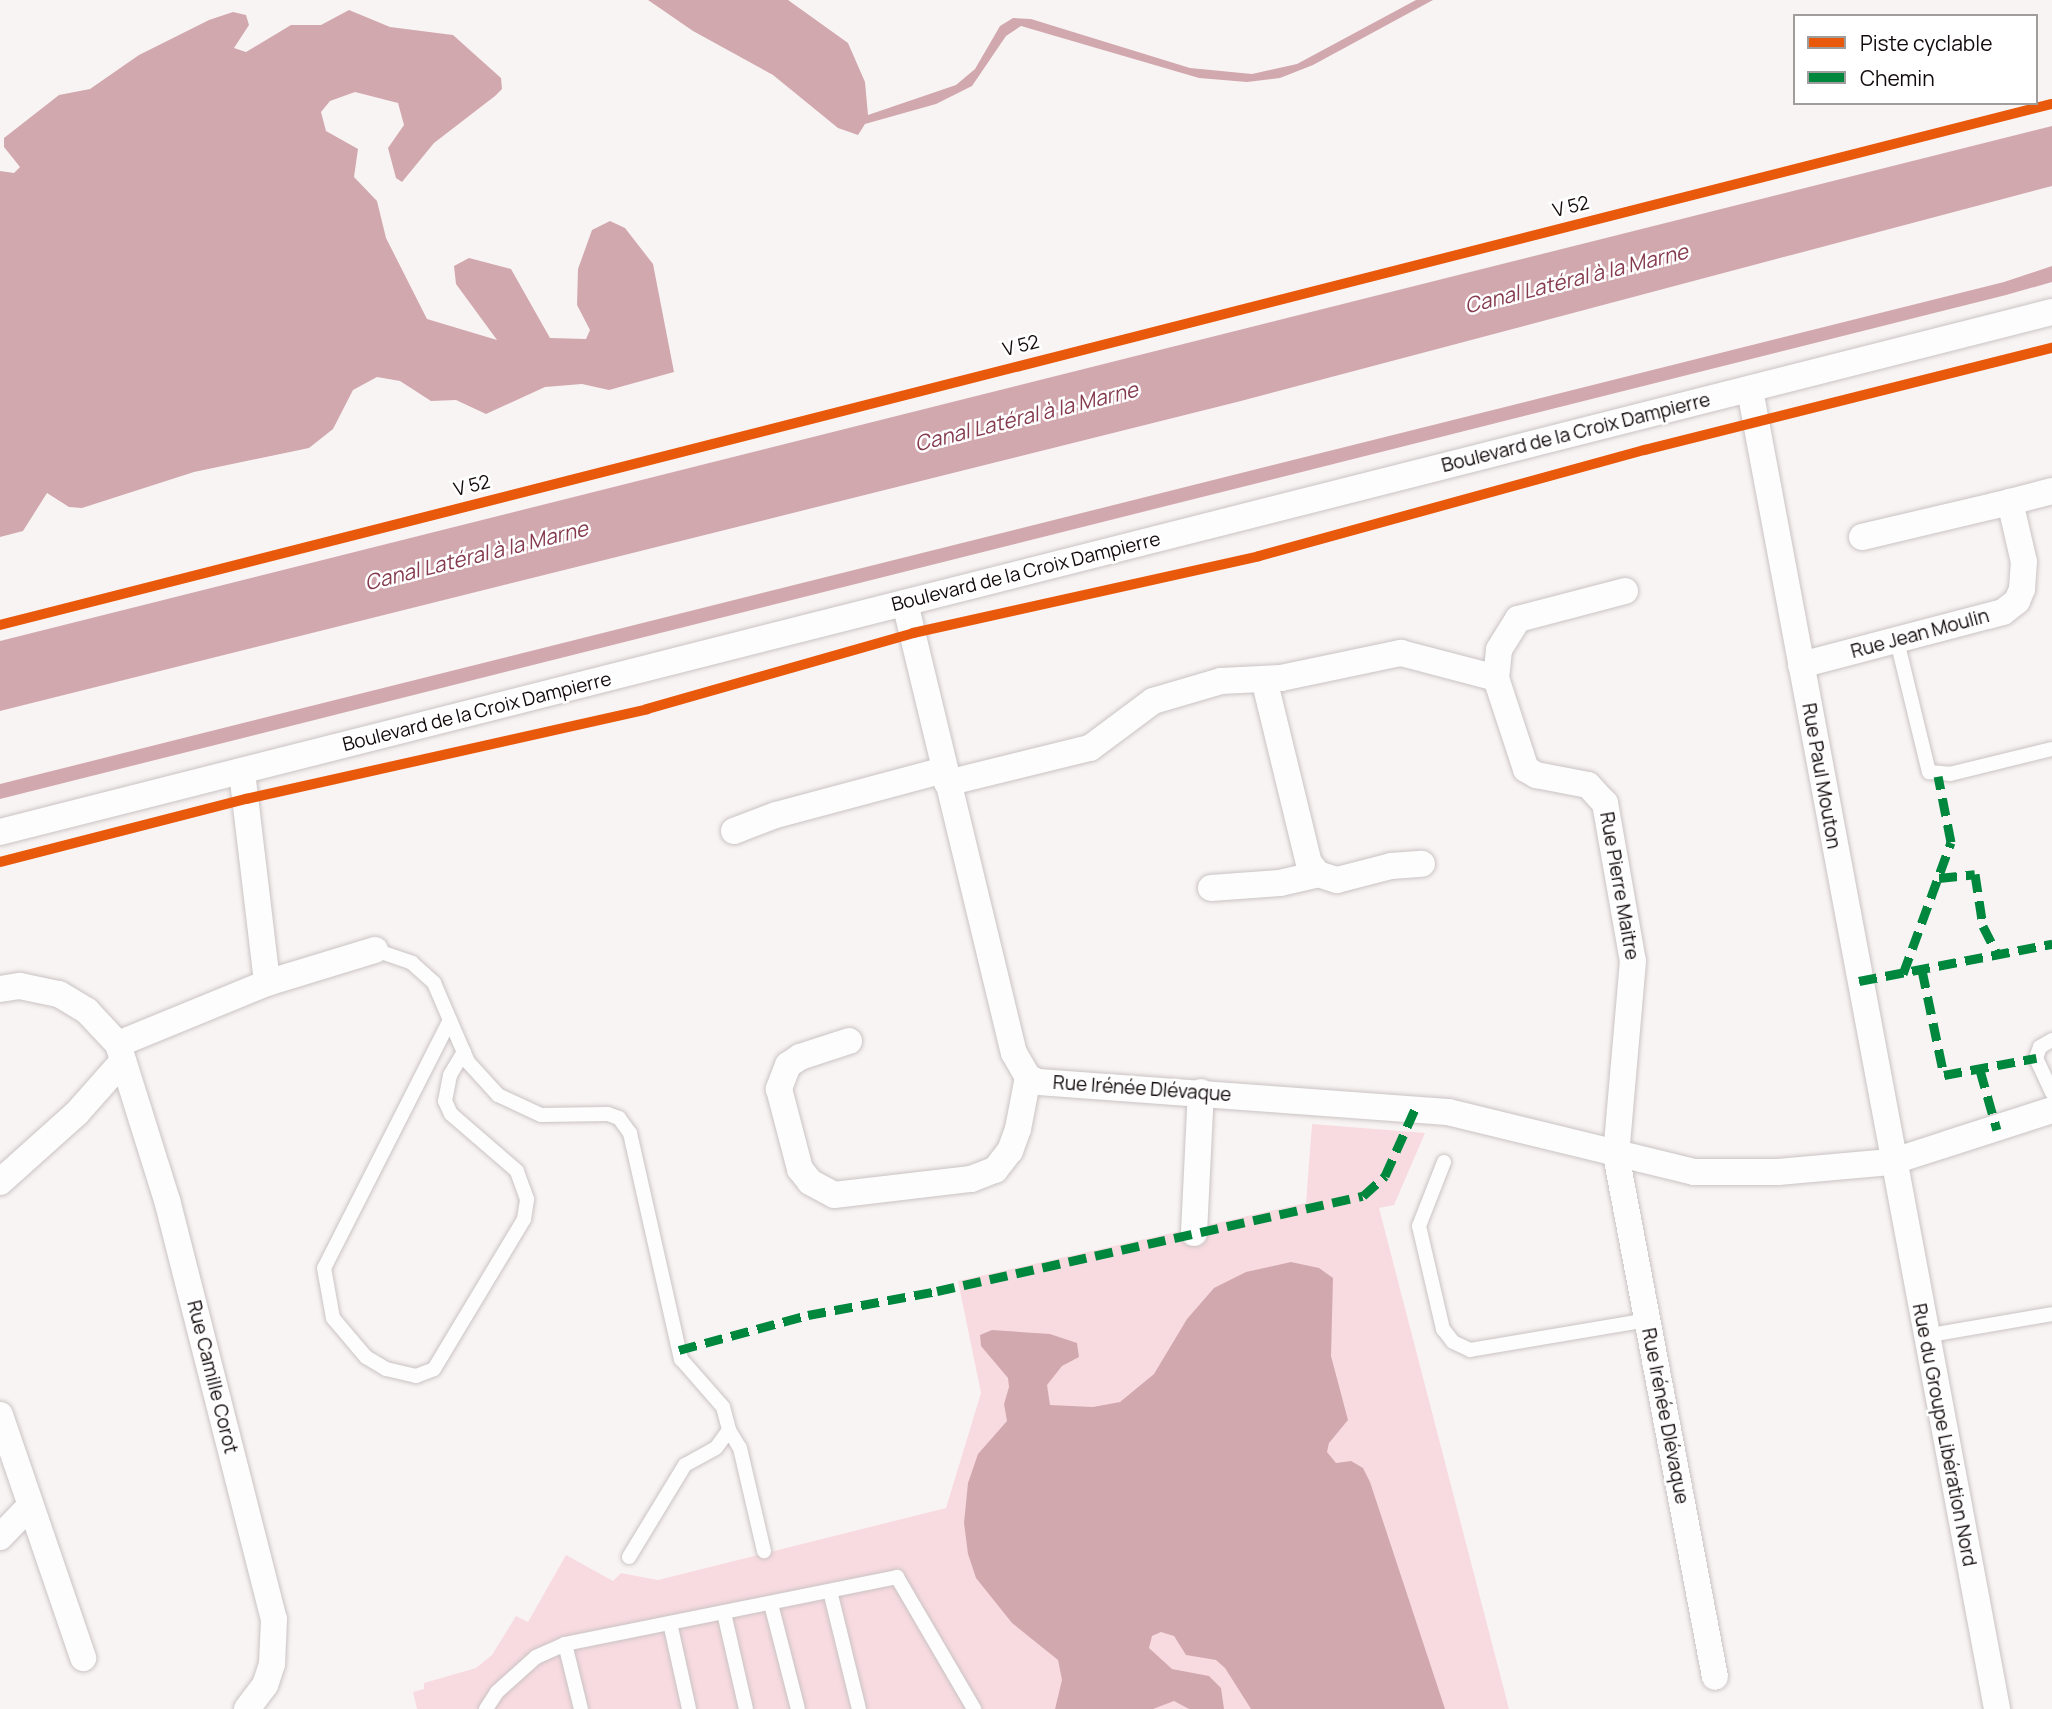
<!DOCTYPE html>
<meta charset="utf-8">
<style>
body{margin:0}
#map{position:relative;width:2052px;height:1709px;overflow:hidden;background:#f9f4f4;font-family:Manrope,sans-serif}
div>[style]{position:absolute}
.green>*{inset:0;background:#f8dbe0}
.water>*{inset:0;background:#d2a8af}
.roads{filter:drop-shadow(0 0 2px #cac3c4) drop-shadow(0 0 2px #cac3c4)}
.lane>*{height:14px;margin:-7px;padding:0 7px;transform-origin:7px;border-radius:7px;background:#fefdfd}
.street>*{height:26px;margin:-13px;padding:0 13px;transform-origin:13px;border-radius:13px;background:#fefdfd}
.quiet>*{height:9px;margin-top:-4.5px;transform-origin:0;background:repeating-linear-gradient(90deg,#00873e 0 18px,transparent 0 27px)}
.cycleway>*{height:10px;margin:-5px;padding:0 5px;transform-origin:5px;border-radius:5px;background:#e8590c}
span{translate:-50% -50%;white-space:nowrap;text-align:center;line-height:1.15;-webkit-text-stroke:5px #fff;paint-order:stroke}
.street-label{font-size:19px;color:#120a0b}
.water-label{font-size:21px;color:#853b4d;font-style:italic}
.legend{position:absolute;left:1793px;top:14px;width:245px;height:91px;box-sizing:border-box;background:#fff;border:2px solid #a09d9d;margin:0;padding:9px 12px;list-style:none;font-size:21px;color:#120a0b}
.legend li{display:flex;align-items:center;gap:14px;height:35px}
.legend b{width:35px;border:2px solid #a09d9d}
</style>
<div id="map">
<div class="green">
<i style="clip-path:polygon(1312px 1124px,1425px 1133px,1394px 1205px,1379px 1208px,1509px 1709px,417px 1709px,413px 1692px,424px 1689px,424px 1683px,476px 1668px,492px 1655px,516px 1616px,528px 1622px,566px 1555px,613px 1581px,621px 1573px,658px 1580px,946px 1508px,981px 1393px,958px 1281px,1306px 1203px)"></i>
</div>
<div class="water">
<i style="clip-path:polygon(648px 0,788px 0,848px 43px,865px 82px,868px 115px,956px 85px,975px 69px,1000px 26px,1013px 18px,1031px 19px,1190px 68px,1252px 74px,1297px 64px,1416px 0,1433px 0,1313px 65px,1280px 78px,1247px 82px,1199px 78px,1021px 26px,1006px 36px,972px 86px,936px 104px,865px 124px,858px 135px,838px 128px,773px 75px,693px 31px)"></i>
<i style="clip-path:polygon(349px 10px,390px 27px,453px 35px,501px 78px,502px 89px,495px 96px,434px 143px,402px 182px,396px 178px,388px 148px,404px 125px,398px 103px,355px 92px,330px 101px,321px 112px,326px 131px,358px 149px,354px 177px,377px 201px,386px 238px,427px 319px,497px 340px,456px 284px,454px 266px,469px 258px,511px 269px,550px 338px,586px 339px,590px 330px,577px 305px,578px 269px,592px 230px,610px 221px,625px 228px,653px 264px,674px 372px,609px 390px,582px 384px,545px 387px,486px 414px,456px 400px,431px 401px,400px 381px,377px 377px,353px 390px,333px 429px,309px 448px,194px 472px,82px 508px,69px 507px,47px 493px,23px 531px,0 537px,0 171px,14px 173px,20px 167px,4px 147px,4px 138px,59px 95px,90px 89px,139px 55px,209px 20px,233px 12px,246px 15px,249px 25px,234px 48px,246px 52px,291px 25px,321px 25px)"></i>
<i style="clip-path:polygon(2052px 126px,2052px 186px,1237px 402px,0 711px,0 641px)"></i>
<i style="clip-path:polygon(2052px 266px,2052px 282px,2006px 295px,0 799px,0 784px,2004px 282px)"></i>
<i style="clip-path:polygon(1291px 1262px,1319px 1268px,1333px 1278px,1331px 1356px,1348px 1420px,1329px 1443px,1327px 1452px,1336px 1463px,1351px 1461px,1363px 1468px,1370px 1482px,1445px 1709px,1251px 1709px,1225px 1668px,1216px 1660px,1186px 1655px,1174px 1636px,1161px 1632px,1152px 1636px,1149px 1648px,1172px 1669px,1209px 1676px,1221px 1688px,1224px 1709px,1189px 1709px,1174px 1701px,1153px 1709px,1055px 1709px,1062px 1680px,1058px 1660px,1012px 1623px,976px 1578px,968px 1554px,964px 1523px,968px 1483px,978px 1454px,1007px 1421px,1004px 1404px,1009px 1387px,1008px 1378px,981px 1346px,980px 1335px,992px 1330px,1050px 1334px,1077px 1343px,1079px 1357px,1062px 1366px,1047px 1385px,1050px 1405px,1093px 1407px,1120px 1402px,1154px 1374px,1187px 1319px,1214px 1288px,1246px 1272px)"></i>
</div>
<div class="roads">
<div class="lane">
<i style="left:1897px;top:641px;width:135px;rotate:76.3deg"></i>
<i style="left:1929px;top:772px;width:21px;rotate:5deg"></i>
<i style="left:1950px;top:774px;width:105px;rotate:-13.8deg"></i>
<i style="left:375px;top:950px;width:39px;rotate:19deg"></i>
<i style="left:412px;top:963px;width:30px;rotate:42deg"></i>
<i style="left:434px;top:983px;width:86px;rotate:66.7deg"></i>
<i style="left:468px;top:1062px;width:45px;rotate:47.7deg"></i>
<i style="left:498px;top:1095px;width:47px;rotate:24.9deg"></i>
<i style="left:541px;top:1115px;width:67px;rotate:-0.9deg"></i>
<i style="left:608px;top:1114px;width:12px;rotate:20deg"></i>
<i style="left:619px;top:1118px;width:19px;rotate:54deg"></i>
<i style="left:630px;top:1133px;width:232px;rotate:77.3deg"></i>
<i style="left:681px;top:1359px;width:64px;rotate:48.8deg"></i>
<i style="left:723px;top:1407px;width:24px;rotate:75deg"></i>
<i style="left:729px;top:1430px;width:21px;rotate:59deg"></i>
<i style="left:740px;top:1448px;width:106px;rotate:76.9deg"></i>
<i style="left:450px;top:1020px;width:278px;rotate:116.9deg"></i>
<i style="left:324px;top:1268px;width:51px;rotate:79.8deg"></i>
<i style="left:333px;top:1318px;width:51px;rotate:49.8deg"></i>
<i style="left:366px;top:1357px;width:23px;rotate:31deg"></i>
<i style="left:386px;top:1369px;width:31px;rotate:13deg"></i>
<i style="left:416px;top:1376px;width:19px;rotate:-21deg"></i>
<i style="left:434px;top:1369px;width:175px;rotate:-59deg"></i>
<i style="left:524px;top:1219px;width:20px;rotate:-81deg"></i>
<i style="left:527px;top:1199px;width:30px;rotate:-110deg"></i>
<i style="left:517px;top:1171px;width:87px;rotate:-139.2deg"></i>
<i style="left:451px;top:1114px;width:14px;rotate:-115deg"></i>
<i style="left:445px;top:1101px;width:26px;rotate:-79deg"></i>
<i style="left:450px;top:1075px;width:27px;rotate:-59deg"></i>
<i style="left:2052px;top:1040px;width:14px;rotate:150deg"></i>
<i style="left:2040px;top:1047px;width:12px;rotate:110deg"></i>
<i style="left:2036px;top:1058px;width:38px;rotate:65deg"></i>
<i style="left:1444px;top:1162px;width:69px;rotate:111.3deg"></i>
<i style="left:1419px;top:1226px;width:106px;rotate:76.9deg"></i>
<i style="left:1443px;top:1329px;width:16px;rotate:52deg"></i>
<i style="left:1453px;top:1342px;width:19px;rotate:25deg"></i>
<i style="left:1470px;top:1350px;width:180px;rotate:-9.6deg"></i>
<i style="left:1925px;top:1336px;width:129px;rotate:-9.8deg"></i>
<i style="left:629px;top:1557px;width:108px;rotate:-58.7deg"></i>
<i style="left:685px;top:1465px;width:35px;rotate:-29deg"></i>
<i style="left:716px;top:1448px;width:22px;rotate:-54deg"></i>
<i style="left:830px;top:1591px;width:122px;rotate:76.2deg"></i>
<i style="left:771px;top:1604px;width:108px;rotate:75.6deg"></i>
<i style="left:724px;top:1613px;width:98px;rotate:77.1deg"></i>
<i style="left:670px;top:1623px;width:88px;rotate:77.5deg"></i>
<i style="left:565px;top:1644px;width:67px;rotate:76.2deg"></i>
<i style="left:486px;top:1709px;width:20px;rotate:-57deg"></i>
<i style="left:497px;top:1692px;width:52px;rotate:-41.9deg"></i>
<i style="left:536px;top:1657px;width:32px;rotate:-24deg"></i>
<i style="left:565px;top:1644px;width:339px;rotate:-11.4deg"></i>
<i style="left:897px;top:1577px;width:153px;rotate:59.7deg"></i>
</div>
<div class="street">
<i style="left:1750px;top:390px;width:1342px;rotate:79.39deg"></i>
<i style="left:1862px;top:537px;width:152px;rotate:-13.3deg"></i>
<i style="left:1625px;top:591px;width:111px;rotate:165.3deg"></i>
<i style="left:1518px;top:619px;width:36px;rotate:122deg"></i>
<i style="left:1499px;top:650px;width:28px;rotate:96deg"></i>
<i style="left:1496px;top:678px;width:96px;rotate:71.8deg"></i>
<i style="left:1526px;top:769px;width:12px;rotate:31deg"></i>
<i style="left:1536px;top:775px;width:53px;rotate:10.9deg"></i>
<i style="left:1588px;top:785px;width:25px;rotate:47deg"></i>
<i style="left:1605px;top:803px;width:160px;rotate:80deg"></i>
<i style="left:1633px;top:961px;width:195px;rotate:95deg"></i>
<i style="left:1616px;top:1155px;width:531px;rotate:79.26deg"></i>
<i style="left:905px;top:603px;width:463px;rotate:76.4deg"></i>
<i style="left:1014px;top:1053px;width:28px;rotate:60deg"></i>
<i style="left:1028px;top:1077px;width:11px;rotate:27deg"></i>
<i style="left:1038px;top:1082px;width:411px;rotate:4.2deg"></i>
<i style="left:1448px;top:1112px;width:253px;rotate:13.7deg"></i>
<i style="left:1694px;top:1172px;width:84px"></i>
<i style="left:1778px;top:1172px;width:113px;rotate:-5.1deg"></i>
<i style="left:1891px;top:1162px;width:169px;rotate:-17.9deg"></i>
<i style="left:1801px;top:665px;width:209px;rotate:-14.7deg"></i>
<i style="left:2003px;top:612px;width:18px;rotate:-38deg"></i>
<i style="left:2017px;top:601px;width:13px;rotate:-67deg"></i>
<i style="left:2022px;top:589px;width:27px;rotate:-86deg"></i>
<i style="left:2024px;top:562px;width:62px;rotate:-103.1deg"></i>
<i style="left:2010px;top:502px;width:43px;rotate:-14.7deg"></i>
<i style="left:1264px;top:679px;width:189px;rotate:76.3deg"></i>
<i style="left:1309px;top:863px;width:14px;rotate:51deg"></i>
<i style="left:242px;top:772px;width:212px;rotate:83.2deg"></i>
<i style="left:947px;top:783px;width:147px;rotate:-13.8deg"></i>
<i style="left:1090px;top:748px;width:79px;rotate:-36.7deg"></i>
<i style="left:1153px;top:701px;width:71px;rotate:-16.4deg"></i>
<i style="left:1221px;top:681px;width:60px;rotate:-2.9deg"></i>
<i style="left:1281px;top:678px;width:123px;rotate:-11.8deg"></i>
<i style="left:1401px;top:653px;width:98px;rotate:14.7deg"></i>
<i style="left:734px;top:831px;width:45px;rotate:-20.9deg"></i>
<i style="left:776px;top:815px;width:174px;rotate:-15deg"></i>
<i style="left:0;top:832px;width:2117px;rotate:-14.22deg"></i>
<i style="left:1211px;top:888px;width:69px;rotate:-4.1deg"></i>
<i style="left:1280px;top:883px;width:39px;rotate:-13deg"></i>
<i style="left:1318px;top:874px;width:20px;rotate:18deg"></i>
<i style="left:1337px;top:880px;width:56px;rotate:-14.5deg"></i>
<i style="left:1391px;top:866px;width:31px;rotate:-4deg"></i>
<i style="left:0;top:989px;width:20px;rotate:-9deg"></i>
<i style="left:20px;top:986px;width:40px;rotate:12deg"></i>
<i style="left:59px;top:994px;width:33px;rotate:31deg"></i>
<i style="left:87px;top:1011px;width:45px;rotate:46.8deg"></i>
<i style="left:118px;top:1044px;width:164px;rotate:72.6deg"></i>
<i style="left:167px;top:1200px;width:432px;rotate:75.7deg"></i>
<i style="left:274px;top:1619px;width:45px;rotate:92.5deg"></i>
<i style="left:272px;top:1664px;width:22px;rotate:108deg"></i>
<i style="left:265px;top:1685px;width:30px;rotate:127deg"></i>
<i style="left:849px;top:1041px;width:52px;rotate:161.9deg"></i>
<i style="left:800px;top:1057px;width:14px;rotate:146deg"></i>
<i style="left:788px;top:1065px;width:26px;rotate:111deg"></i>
<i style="left:779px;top:1089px;width:83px;rotate:75.3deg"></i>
<i style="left:800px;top:1169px;width:16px;rotate:52deg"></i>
<i style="left:810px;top:1182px;width:27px;rotate:28deg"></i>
<i style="left:834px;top:1195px;width:138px;rotate:-6.7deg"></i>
<i style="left:971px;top:1179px;width:26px;rotate:-21deg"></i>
<i style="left:995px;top:1170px;width:24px;rotate:-52deg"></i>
<i style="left:1010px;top:1151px;width:23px;rotate:-70deg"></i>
<i style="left:1018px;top:1129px;width:53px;rotate:-79.1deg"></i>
<i style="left:118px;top:1044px;width:161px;rotate:-22.3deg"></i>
<i style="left:267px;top:983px;width:113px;rotate:-17deg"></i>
<i style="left:0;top:1182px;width:103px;rotate:-41.9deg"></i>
<i style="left:77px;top:1113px;width:69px;rotate:-48.5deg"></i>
<i style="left:1194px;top:1233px;width:141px;rotate:-87.2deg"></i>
<i style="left:0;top:1415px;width:257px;rotate:71.1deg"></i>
<i style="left:0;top:1537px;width:43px;rotate:-45.9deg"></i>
</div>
</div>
<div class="quiet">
<i style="left:1939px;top:878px;width:36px;rotate:-6deg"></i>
<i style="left:1975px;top:874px;width:53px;rotate:81.3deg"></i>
<i style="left:1983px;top:926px;width:35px;rotate:63deg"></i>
<i style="left:1922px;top:970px;width:107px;rotate:78.2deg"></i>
<i style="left:1944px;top:1075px;width:94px;rotate:-10.5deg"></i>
<i style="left:1903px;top:974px;width:140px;rotate:-70deg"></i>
<i style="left:1951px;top:842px;width:67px;rotate:-101.1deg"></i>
<i style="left:1859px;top:981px;width:197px;rotate:-10.9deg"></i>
<i style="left:1980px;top:1070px;width:62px;rotate:74.2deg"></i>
<i style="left:679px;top:1350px;width:134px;rotate:-15.2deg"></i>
<i style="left:808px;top:1315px;width:131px;rotate:-10.5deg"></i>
<i style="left:937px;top:1291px;width:436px;rotate:-12.6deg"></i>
<i style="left:1363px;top:1196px;width:30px;rotate:-42deg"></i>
<i style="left:1385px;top:1176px;width:73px;rotate:-65.9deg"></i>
</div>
<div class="cycleway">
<i style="left:0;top:625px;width:2117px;rotate:-14.25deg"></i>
<i style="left:0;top:862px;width:254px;rotate:-14.4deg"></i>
<i style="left:246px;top:799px;width:411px;rotate:-12.6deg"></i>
<i style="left:647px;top:709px;width:277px;rotate:-15.9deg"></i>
<i style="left:913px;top:633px;width:354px;rotate:-12.5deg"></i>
<i style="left:1259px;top:556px;width:400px;rotate:-15.4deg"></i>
<i style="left:1645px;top:450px;width:420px;rotate:-14.1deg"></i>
</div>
<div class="street-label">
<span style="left:1571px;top:207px;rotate:-14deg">V 52</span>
<span style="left:1021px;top:346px;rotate:-14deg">V 52</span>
<span style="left:1576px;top:433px;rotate:-14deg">Boulevard de la Croix Dampierre</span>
<span style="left:472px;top:486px;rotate:-14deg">V 52</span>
<span style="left:1026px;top:572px;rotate:-14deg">Boulevard de la Croix Dampierre</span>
<span style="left:1920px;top:634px;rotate:-15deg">Rue Jean Moulin</span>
<span style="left:477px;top:712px;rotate:-14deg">Boulevard de la Croix Dampierre</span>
<span style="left:1821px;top:776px;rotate:80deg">Rue Paul Mouton</span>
<span style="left:1619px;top:886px;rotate:80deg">Rue Pierre Maitre</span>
<span style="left:1142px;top:1089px;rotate:4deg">Rue Irénée Dlévaque</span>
<span style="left:212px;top:1377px;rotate:76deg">Rue Camille Corot</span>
<span style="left:1665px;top:1416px;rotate:79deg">Rue Irénée Dlévaque</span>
<span style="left:1944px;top:1435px;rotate:79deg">Rue du Groupe Libération Nord</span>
</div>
<div class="water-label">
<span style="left:1576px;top:278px;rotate:-14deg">Canal Latéral à la Marne</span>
<span style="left:1026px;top:416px;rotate:-14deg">Canal Latéral à la Marne</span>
<span style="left:476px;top:555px;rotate:-14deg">Canal Latéral à la Marne</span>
</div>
<ul class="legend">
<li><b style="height:9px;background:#e8590c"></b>Piste cyclable</li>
<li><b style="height:9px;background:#00873e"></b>Chemin</li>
</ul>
</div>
